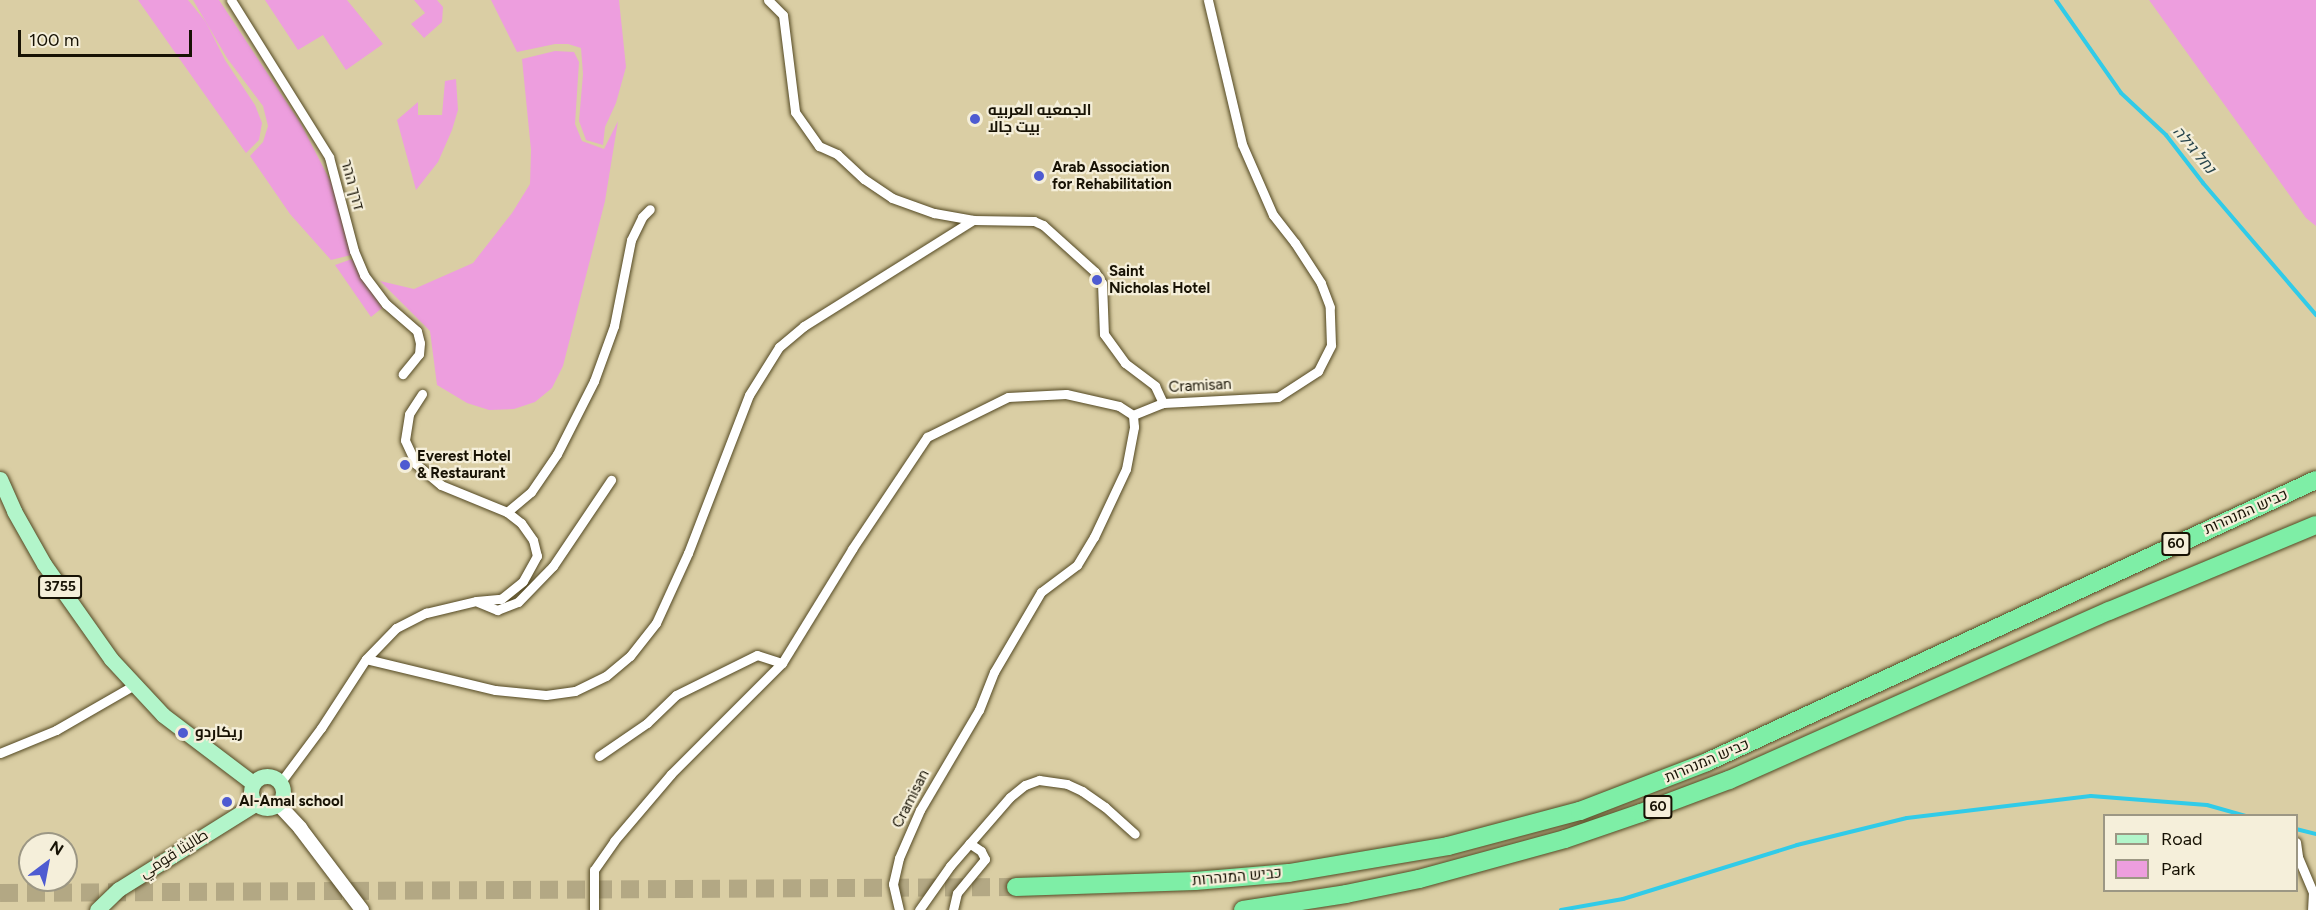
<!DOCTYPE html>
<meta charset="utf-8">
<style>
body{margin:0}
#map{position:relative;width:2316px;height:910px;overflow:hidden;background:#dacea4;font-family:Figtree,Cairo,Heebo,sans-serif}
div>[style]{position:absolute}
.green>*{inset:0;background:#ed9ede}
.stream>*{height:4px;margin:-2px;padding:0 2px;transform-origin:2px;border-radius:2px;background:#31cbe8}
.highway-tunnel>*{height:18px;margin-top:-9px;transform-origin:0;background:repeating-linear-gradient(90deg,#b3a884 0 18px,transparent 0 27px)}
.roads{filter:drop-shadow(0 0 2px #534822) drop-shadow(0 0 2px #534822)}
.street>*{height:9px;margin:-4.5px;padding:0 4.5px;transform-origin:4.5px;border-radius:4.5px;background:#fff}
.secondary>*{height:14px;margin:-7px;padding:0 7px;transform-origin:7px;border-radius:7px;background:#fff}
.primary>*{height:15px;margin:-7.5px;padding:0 7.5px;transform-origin:7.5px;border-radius:7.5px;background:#b2f5ca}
.primary>.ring{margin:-7.5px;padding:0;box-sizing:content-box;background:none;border:15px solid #b2f5ca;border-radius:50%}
.highway>*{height:18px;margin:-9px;padding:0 9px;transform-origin:9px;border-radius:9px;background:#7eeea6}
.dots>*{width:16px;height:16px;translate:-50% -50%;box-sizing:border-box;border:3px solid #f5efda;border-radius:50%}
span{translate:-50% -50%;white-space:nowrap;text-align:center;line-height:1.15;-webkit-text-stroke:4.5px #f5efda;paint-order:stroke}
.shield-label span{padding:2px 4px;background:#f5efda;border:2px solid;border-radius:4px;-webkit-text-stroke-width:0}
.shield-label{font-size:14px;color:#171204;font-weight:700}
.poi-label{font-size:15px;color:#171204;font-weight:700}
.left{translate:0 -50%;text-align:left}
.street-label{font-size:15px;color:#171204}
.water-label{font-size:16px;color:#27454c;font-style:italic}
.legend{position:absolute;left:2103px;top:814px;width:195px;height:78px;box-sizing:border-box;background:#f5efda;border:2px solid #9c9784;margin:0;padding:8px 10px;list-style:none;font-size:18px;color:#171204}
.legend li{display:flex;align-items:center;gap:12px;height:30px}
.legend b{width:30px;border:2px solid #9c9784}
.north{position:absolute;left:18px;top:832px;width:60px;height:60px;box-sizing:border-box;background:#f5efda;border:2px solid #9c9784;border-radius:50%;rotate:32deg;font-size:16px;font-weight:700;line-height:24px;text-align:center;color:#171204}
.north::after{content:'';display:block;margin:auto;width:21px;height:27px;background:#4e5bd1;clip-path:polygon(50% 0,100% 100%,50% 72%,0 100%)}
.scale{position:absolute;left:18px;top:30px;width:174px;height:27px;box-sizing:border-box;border:3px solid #171204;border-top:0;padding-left:8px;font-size:18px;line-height:21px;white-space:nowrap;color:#171204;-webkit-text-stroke:4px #f5efda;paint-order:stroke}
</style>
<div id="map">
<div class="green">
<i style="clip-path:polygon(138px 0,188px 0,206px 22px,225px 60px,255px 105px,262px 123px,259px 140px,246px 153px)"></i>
<i style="clip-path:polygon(193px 0,219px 0,301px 124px,336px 192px,351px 255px,331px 260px,290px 214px,250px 156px,263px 142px,268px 126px,263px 106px,227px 58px)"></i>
<i style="clip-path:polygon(265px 0,347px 0,383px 44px,346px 70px,323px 35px,298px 50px)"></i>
<i style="clip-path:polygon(414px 0,437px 0,443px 7px,442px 22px,424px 38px,411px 24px,425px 13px)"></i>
<i style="clip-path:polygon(491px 0,619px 0,626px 67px,616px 103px,605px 127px,603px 145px,586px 140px,579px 121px,583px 74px,581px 48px,568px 44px,555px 44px,517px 52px)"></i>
<i style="clip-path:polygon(2149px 0,2316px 0,2316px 226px,2306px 218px)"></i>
<i style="clip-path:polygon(555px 51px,574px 52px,579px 62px,575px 124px,582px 141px,604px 149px,618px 121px,605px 201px,563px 366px,552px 388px,535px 402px,514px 409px,489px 410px,467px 403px,437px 385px,430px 331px,380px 281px,414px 289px,473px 263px,512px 213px,530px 184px,531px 150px,522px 59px)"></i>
<i style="clip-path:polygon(456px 79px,458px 110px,452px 130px,438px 162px,416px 190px,397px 120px,418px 102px,418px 115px,442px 115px,445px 81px)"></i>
<i style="clip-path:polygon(352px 259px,382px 308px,371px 317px,335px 265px)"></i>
</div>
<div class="stream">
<i style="left:2056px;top:0;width:113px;rotate:55deg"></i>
<i style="left:2121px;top:93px;width:62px;rotate:43deg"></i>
<i style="left:2166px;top:135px;width:61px;rotate:52.4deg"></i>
<i style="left:2203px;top:183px;width:174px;rotate:49.4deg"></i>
<i style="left:2296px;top:829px;width:21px;rotate:14deg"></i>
<i style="left:1561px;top:910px;width:63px;rotate:-10.1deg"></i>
<i style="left:1623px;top:899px;width:182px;rotate:-17.2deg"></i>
<i style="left:1797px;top:845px;width:113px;rotate:-13.8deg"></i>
<i style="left:1907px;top:818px;width:185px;rotate:-6.8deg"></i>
<i style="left:2091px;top:796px;width:116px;rotate:4.4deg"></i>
<i style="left:2207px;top:805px;width:41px;rotate:15.8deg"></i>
</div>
<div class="highway-tunnel">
<i style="left:0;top:893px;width:1016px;rotate:-0.34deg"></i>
</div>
<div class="roads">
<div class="street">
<i style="left:231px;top:0;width:185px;rotate:58deg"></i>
<i style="left:329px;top:157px;width:97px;rotate:75.1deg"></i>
<i style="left:354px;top:251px;width:26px;rotate:67deg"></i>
<i style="left:364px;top:275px;width:36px;rotate:53deg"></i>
<i style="left:386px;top:304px;width:41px;rotate:41.1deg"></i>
<i style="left:417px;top:331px;width:12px;rotate:76deg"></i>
<i style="left:420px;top:343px;width:11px;rotate:95deg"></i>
<i style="left:419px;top:354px;width:26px;rotate:129deg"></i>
<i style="left:768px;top:0;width:21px;rotate:45deg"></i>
<i style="left:783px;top:15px;width:98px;rotate:82.9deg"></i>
<i style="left:795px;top:112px;width:42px;rotate:54.8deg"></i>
<i style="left:819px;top:146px;width:20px;rotate:24deg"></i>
<i style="left:837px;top:154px;width:37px;rotate:43deg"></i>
<i style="left:864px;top:179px;width:34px;rotate:34deg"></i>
<i style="left:892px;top:198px;width:45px;rotate:19.7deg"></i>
<i style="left:934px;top:213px;width:40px;rotate:10deg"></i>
<i style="left:973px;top:220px;width:61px;rotate:0.9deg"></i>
<i style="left:1034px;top:221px;width:10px;rotate:24deg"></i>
<i style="left:1043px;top:225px;width:70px;rotate:42.1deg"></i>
<i style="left:1095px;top:272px;width:13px;rotate:58deg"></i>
<i style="left:1102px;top:283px;width:51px;rotate:87.8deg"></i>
<i style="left:1104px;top:334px;width:36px;rotate:54deg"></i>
<i style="left:1125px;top:363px;width:38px;rotate:37deg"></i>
<i style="left:1155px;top:386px;width:19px;rotate:65deg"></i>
<i style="left:507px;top:512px;width:31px;rotate:-40deg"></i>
<i style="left:531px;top:492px;width:46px;rotate:-55.6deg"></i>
<i style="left:557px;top:454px;width:82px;rotate:-63.1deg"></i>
<i style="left:594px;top:381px;width:59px;rotate:-70deg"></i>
<i style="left:614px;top:326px;width:88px;rotate:-78.8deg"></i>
<i style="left:631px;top:240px;width:25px;rotate:-64deg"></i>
<i style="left:642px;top:217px;width:11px;rotate:-45deg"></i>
<i style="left:478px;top:602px;width:21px;rotate:23deg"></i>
<i style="left:497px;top:610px;width:22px;rotate:-21deg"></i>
<i style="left:518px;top:602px;width:50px;rotate:-45.8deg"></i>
<i style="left:553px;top:566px;width:104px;rotate:-56deg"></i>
<i style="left:366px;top:659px;width:133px;rotate:13.5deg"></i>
<i style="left:495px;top:690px;width:51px;rotate:5.6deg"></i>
<i style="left:546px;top:695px;width:29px;rotate:-8deg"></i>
<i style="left:575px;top:691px;width:34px;rotate:-26deg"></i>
<i style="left:606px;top:676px;width:31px;rotate:-40deg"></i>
<i style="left:630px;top:656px;width:42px;rotate:-51.8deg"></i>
<i style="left:656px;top:623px;width:77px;rotate:-65.4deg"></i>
<i style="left:688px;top:553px;width:169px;rotate:-68.9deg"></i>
<i style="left:749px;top:395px;width:57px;rotate:-58deg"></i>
<i style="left:779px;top:347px;width:33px;rotate:-40deg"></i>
<i style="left:804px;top:326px;width:199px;rotate:-32.1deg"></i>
<i style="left:0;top:753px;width:61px;rotate:-22.3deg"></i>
<i style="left:56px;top:730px;width:92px;rotate:-29.9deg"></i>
<i style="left:599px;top:756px;width:58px;rotate:-34.5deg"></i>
<i style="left:647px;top:723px;width:40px;rotate:-44deg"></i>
<i style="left:676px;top:695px;width:90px;rotate:-26.3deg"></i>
<i style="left:757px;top:655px;width:26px;rotate:18deg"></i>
<i style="left:280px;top:783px;width:69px;rotate:-53.3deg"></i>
<i style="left:321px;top:728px;width:82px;rotate:-56.9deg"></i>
<i style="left:366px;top:659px;width:43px;rotate:-45.9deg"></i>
<i style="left:396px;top:628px;width:34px;rotate:-27deg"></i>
<i style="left:426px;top:613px;width:51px;rotate:-13.5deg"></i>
<i style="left:476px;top:601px;width:25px;rotate:-5deg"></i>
<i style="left:501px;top:599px;width:28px;rotate:-39deg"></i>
<i style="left:523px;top:581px;width:29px;rotate:-61deg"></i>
<i style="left:537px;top:556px;width:16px;rotate:-104deg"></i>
<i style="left:533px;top:540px;width:21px;rotate:-125deg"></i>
<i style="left:521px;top:523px;width:18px;rotate:-142deg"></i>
<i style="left:507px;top:512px;width:71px;rotate:-157.8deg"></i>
<i style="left:441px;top:485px;width:33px;rotate:-140deg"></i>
<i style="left:416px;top:464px;width:26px;rotate:-115deg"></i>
<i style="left:405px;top:440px;width:26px;rotate:-81deg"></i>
<i style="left:409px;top:414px;width:24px;rotate:-57deg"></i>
<i style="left:2296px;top:842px;width:15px;rotate:82deg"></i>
<i style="left:2298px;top:857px;width:38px;rotate:67deg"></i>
<i style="left:2313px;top:892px;width:18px;rotate:93deg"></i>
<i style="left:594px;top:910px;width:40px;rotate:-90deg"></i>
<i style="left:594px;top:870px;width:35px;rotate:-55deg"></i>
<i style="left:614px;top:841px;width:88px;rotate:-49.6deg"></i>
<i style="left:671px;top:774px;width:157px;rotate:-45deg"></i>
<i style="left:782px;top:663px;width:134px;rotate:-58.4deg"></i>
<i style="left:852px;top:549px;width:135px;rotate:-56.2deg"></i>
<i style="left:927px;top:437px;width:90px;rotate:-26.3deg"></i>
<i style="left:1008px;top:397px;width:58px;rotate:-3deg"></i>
<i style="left:1066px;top:394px;width:54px;rotate:12.8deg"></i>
<i style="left:1119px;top:406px;width:17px;rotate:33deg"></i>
<i style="left:899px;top:910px;width:27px;rotate:-103deg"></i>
<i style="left:893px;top:884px;width:27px;rotate:-77deg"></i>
<i style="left:899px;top:858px;width:52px;rotate:-66.4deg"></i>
<i style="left:920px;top:810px;width:116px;rotate:-59.5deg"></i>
<i style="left:979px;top:710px;width:41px;rotate:-68.5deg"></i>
<i style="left:994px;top:672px;width:93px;rotate:-59.6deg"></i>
<i style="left:1041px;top:592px;width:45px;rotate:-36.9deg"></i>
<i style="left:1077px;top:565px;width:33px;rotate:-59deg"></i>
<i style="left:1094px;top:537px;width:75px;rotate:-64.8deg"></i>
<i style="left:1126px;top:469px;width:43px;rotate:-79.2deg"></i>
<i style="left:1134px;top:427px;width:12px;rotate:-95deg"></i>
<i style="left:1133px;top:415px;width:32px;rotate:-22deg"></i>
<i style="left:1163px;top:403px;width:115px;rotate:-3deg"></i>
<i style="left:1278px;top:397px;width:48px;rotate:-33deg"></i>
<i style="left:1318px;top:371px;width:29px;rotate:-63deg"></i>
<i style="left:1331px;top:345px;width:38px;rotate:-92deg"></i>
<i style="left:1330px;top:307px;width:26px;rotate:-111deg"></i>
<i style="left:1321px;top:283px;width:48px;rotate:-123deg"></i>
<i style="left:1295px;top:243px;width:36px;rotate:-128deg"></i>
<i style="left:1273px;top:215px;width:77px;rotate:-113.6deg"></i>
<i style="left:1242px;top:144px;width:148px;rotate:-103.3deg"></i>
<i style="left:919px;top:910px;width:54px;rotate:-54.8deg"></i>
<i style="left:950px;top:866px;width:91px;rotate:-49deg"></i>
<i style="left:1010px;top:797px;width:19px;rotate:-39deg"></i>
<i style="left:1025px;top:785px;width:15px;rotate:-20deg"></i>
<i style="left:1039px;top:780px;width:28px;rotate:8deg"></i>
<i style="left:1067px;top:784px;width:17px;rotate:25deg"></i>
<i style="left:1082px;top:791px;width:28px;rotate:35deg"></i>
<i style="left:1105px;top:807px;width:40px;rotate:42deg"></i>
<i style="left:953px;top:910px;width:17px;rotate:-77deg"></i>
<i style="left:957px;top:893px;width:44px;rotate:-50.5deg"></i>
<i style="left:985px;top:859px;width:9px;rotate:-117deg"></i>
<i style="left:981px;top:851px;width:14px;rotate:-146deg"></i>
</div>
<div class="secondary">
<i style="left:278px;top:804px;width:33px;rotate:47deg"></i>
<i style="left:300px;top:828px;width:103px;rotate:52.9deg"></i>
</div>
<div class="primary">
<i style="left:0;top:479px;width:35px;rotate:66deg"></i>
<i style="left:14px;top:511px;width:61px;rotate:60.5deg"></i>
<i style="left:44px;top:564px;width:116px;rotate:54.8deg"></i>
<i style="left:111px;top:659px;width:76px;rotate:47.1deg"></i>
<i style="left:163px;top:715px;width:113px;rotate:37.1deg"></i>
<i class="ring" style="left:251px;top:776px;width:17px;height:17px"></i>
<i style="left:97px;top:910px;width:30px;rotate:-44deg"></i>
<i style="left:119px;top:889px;width:160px;rotate:-32deg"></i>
</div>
<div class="highway">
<i style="left:1016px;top:887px;width:179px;rotate:-1.9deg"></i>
<i style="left:1195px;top:881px;width:94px;rotate:-4.9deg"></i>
<i style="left:1289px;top:873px;width:161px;rotate:-9.6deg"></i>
<i style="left:1448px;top:846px;width:137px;rotate:-14.9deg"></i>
<i style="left:1580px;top:811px;width:136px;rotate:-21.1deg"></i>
<i style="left:1707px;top:762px;width:671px;rotate:-24.85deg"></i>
<i style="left:1243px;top:910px;width:104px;rotate:-8.8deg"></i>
<i style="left:1346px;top:894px;width:75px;rotate:-11.6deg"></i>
<i style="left:1419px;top:879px;width:151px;rotate:-15.3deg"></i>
<i style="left:1565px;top:839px;width:80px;rotate:-18.9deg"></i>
<i style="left:1641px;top:813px;width:94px;rotate:-20.6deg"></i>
<i style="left:1729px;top:780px;width:416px;rotate:-24deg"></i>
<i style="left:2109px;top:611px;width:224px;rotate:-22.6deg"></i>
</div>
</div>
<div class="dots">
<i style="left:975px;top:119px;background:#4e5bd1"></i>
<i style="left:1039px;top:176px;background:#4e5bd1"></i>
<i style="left:1097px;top:280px;background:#4e5bd1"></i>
<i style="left:405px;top:465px;background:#4e5bd1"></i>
<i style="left:183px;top:733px;background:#4e5bd1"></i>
<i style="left:227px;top:802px;background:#4e5bd1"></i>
</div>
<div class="shield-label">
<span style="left:2176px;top:544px">60</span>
<span style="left:60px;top:587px">3755</span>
<span style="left:1658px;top:807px">60</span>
</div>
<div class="poi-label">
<span class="left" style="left:988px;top:119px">الجمعيه العربيه<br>بيت جالا</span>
<span class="left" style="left:1052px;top:176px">Arab Association<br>for Rehabilitation</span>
<span class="left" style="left:1109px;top:280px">Saint<br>Nicholas Hotel</span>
<span class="left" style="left:417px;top:465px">Everest Hotel<br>&amp; Restaurant</span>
<span class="left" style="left:195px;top:733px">ريكاردو</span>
<span class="left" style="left:239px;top:802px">Al-Amal school</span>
</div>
<div class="street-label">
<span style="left:352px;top:185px;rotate:75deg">דרך ההר</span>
<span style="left:1200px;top:386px;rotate:-3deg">Cramisan</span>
<span style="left:2246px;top:512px;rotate:-24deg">כביש המנהרות</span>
<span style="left:1707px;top:761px;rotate:-23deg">כביש המנהרות</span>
<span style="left:911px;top:799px;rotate:-63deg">Cramisan</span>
<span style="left:174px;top:854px;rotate:-32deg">طاليثا قومي</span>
<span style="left:1237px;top:877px;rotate:-5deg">כביש המנהרות</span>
</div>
<div class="water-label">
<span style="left:2194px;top:150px;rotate:50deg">נחל גילה</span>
</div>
<ul class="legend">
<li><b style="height:8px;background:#b2f5ca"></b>Road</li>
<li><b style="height:16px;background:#ed9ede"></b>Park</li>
</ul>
<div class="north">N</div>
<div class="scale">100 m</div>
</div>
